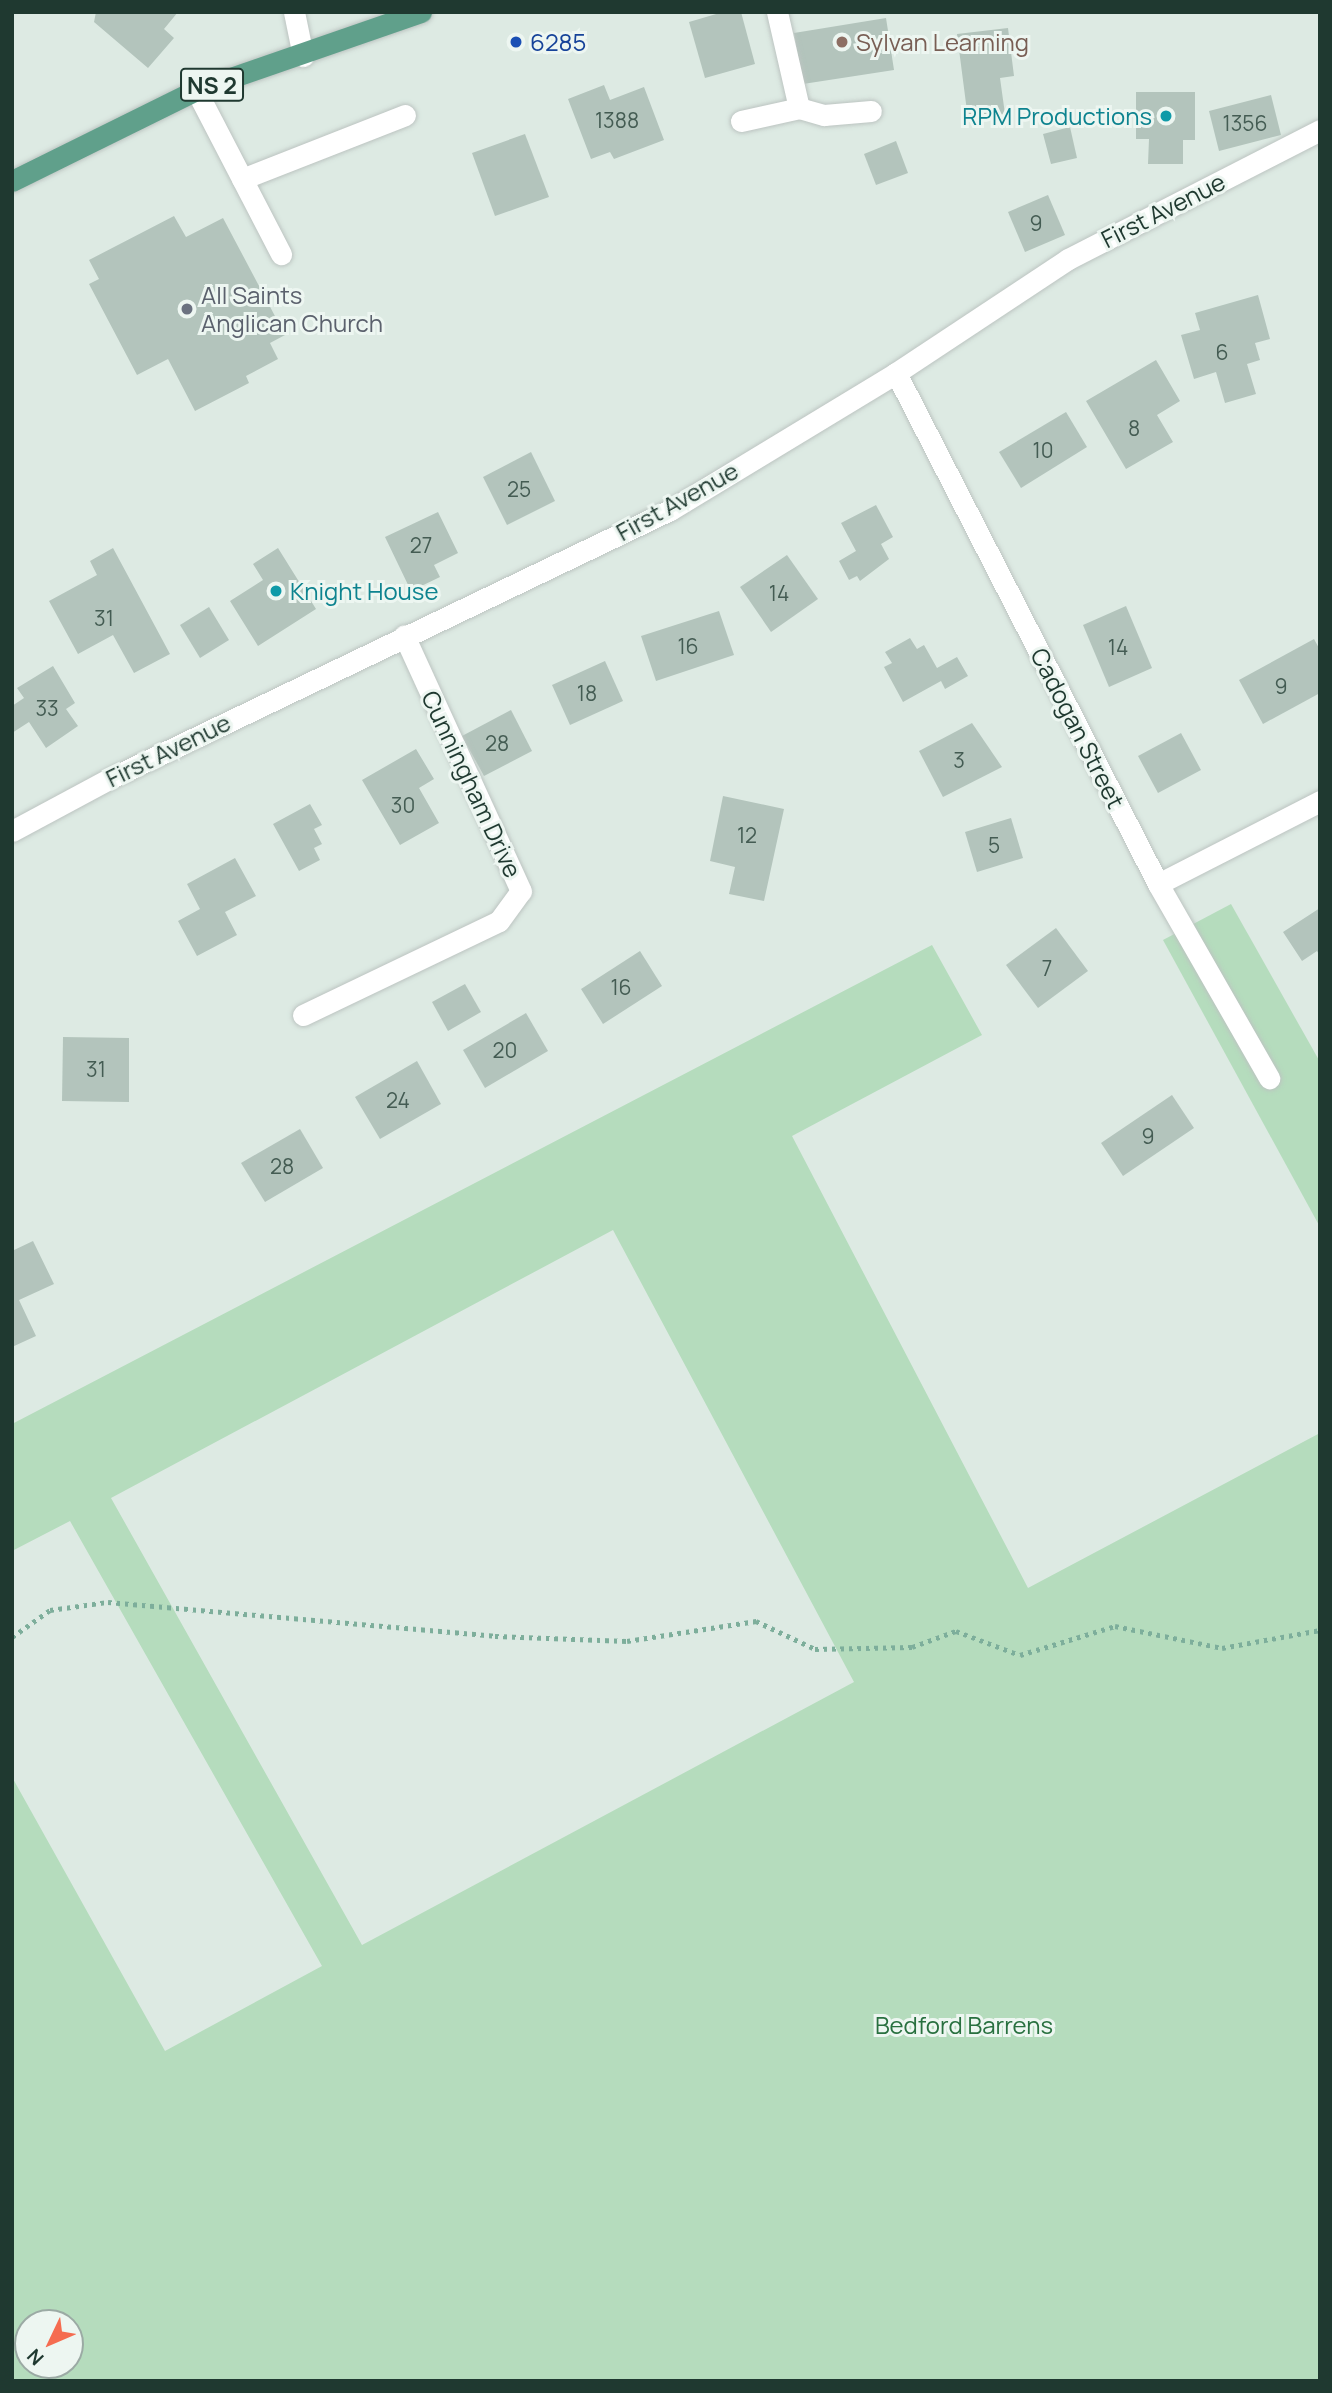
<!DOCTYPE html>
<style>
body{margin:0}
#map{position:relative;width:1332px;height:2393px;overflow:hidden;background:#ddeae3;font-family:Manrope,sans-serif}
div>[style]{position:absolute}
.green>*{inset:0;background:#b5dcbd}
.building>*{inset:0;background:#b3c4bc}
.path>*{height:4.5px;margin-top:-2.25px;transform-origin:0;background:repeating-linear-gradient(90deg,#7dae9b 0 3.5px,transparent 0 8.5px)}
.roads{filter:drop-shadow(0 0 2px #bcc4c1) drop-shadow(0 0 2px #bcc4c1)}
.minor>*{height:21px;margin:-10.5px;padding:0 10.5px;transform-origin:10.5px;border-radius:10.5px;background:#fff}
.major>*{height:21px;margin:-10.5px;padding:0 10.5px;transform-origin:10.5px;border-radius:10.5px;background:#60a08b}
.dots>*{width:19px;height:19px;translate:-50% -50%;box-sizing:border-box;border:4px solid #edf6f1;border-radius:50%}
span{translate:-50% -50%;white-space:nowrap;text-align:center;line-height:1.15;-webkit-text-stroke:6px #edf6f1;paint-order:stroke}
.number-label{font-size:21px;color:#445c53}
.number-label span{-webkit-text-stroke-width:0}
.shield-label span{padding:2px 5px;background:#edf6f1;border:2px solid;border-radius:5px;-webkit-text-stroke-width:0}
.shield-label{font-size:23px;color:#1f3930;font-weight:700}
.transit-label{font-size:24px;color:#164399}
.left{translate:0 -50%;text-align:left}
.education-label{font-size:24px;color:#785e54}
.culture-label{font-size:24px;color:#0d838f}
.right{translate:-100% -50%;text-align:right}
.street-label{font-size:24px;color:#1f3930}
.worship-label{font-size:24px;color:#5b616d}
.park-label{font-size:24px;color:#28703f}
.frame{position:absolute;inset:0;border:14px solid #1f3930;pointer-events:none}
.north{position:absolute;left:14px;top:2309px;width:70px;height:70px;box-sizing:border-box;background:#edf6f1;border:2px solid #9baaa4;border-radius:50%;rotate:226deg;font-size:19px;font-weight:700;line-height:28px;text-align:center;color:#1f3930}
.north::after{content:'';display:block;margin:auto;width:24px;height:32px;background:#f56c50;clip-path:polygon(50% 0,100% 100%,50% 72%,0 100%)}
</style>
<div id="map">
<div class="green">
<i style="clip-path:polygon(1231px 904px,1320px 1062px,1320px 1227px,1163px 940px)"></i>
<i style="clip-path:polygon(evenodd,932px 945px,982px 1035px,792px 1136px,1028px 1588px,1320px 1433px,1320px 2381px,12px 2381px,12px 1777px,165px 2051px,322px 1966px,70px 1521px,12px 1551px,12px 1424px,932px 945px,613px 1230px,854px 1682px,362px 1945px,111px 1498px,613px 1230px,932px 945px,28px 2323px,70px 2323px,70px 2365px,28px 2365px,28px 2323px)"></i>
</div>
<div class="building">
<i style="clip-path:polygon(96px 12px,178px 12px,164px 29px,174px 38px,148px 68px,94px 22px)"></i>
<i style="clip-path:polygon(723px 12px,741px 12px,755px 64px,705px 78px,689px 22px)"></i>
<i style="clip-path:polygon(886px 18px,894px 70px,803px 84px,794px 33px)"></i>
<i style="clip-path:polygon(1008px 28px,1014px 76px,1000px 78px,1005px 114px,968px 119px,957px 34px)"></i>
<i style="clip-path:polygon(604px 85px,610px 100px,644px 87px,664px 140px,614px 159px,610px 152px,591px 159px,568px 99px)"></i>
<i style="clip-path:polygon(1136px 92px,1195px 92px,1195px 140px,1183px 140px,1183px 164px,1148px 164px,1149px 139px,1136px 139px)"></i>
<i style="clip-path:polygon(1271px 95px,1281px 135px,1219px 151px,1209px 111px)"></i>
<i style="clip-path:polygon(1070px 127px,1077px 158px,1051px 164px,1043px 134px)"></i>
<i style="clip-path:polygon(525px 134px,549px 197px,495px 216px,472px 153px)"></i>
<i style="clip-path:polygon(896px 141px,908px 173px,876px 185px,864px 154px)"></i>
<i style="clip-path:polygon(1048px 195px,1065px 235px,1025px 252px,1008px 212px)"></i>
<i style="clip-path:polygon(174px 216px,186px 237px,223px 218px,285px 335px,270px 343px,278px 359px,246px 376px,249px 383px,195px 411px,168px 359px,137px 375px,89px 284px,99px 279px,89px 260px)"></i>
<i style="clip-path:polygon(1258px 295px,1270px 339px,1255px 343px,1260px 360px,1247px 364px,1256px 394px,1225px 403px,1216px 372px,1194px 379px,1181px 335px,1200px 330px,1195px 313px)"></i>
<i style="clip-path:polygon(1156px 360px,1180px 401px,1157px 415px,1173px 442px,1126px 469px,1086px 401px)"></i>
<i style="clip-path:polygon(1066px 412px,1087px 447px,1021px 488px,999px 452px)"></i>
<i style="clip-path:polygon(531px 452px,555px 501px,507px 525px,483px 477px)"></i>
<i style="clip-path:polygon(876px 505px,893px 537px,881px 544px,889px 559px,860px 581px,857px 576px,849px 580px,839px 561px,856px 551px,841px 523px)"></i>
<i style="clip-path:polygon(438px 512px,458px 553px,434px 565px,440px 577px,411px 591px,385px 537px)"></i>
<i style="clip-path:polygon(113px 548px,170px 654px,134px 673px,113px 635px,78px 654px,49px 601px,97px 575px,90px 561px)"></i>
<i style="clip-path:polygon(278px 548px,316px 609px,258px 646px,230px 601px,263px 580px,253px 564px)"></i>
<i style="clip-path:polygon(787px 555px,818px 599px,771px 632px,740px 587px)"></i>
<i style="clip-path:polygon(1126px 606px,1152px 668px,1109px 687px,1083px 625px)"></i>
<i style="clip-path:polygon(209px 607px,229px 640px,200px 658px,180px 625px)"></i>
<i style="clip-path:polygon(719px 611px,734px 655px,656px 681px,641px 636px)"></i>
<i style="clip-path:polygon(910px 638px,917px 649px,924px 645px,937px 668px,957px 657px,968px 676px,945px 689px,941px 681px,903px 702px,884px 667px,892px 663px,885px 652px)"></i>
<i style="clip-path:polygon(1314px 639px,1320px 650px,1320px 693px,1263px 724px,1239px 680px)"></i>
<i style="clip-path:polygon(605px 661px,623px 701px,570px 725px,552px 685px)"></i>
<i style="clip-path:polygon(53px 666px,75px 703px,66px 709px,78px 726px,46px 748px,29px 722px,12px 733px,12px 706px,24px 698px,17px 688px)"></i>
<i style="clip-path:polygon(511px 710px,532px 751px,484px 776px,462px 736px)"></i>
<i style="clip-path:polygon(972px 723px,1002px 767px,943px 797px,919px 751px)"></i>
<i style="clip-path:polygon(1181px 733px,1201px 770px,1158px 793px,1138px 756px)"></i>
<i style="clip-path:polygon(416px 749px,434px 779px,419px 788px,439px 823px,400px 845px,362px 780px)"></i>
<i style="clip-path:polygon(723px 796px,784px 809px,764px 901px,729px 894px,735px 867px,710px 861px)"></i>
<i style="clip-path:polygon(310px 804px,322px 825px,314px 829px,322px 844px,314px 848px,320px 860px,299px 871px,273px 824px)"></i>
<i style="clip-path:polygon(1011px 818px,1023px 858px,977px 872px,965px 832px)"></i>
<i style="clip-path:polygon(235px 858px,256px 896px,225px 912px,237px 935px,197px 956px,178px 921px,200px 909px,187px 884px)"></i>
<i style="clip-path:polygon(1320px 908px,1320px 956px,1317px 951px,1302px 961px,1283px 932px)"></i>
<i style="clip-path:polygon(1056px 928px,1088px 971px,1038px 1008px,1006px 965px)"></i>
<i style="clip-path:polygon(640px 951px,662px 986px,603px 1024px,581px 989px)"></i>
<i style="clip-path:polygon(465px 984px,481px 1012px,448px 1031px,432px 1002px)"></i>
<i style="clip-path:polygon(526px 1013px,548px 1051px,485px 1088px,463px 1050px)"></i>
<i style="clip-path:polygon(63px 1037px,129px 1038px,129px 1102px,62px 1101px)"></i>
<i style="clip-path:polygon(417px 1061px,441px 1104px,380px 1139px,355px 1097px)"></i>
<i style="clip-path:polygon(1172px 1095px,1194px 1128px,1123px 1176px,1101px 1143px)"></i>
<i style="clip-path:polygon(300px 1129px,323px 1168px,265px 1202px,241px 1163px)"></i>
<i style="clip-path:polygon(33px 1241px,54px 1284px,19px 1300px,36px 1336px,12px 1347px,12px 1251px)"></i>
</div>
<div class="path">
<i style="left:12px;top:1637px;width:47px;rotate:-35.4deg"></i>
<i style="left:50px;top:1610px;width:59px;rotate:-7.9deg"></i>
<i style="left:108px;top:1602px;width:388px;rotate:5deg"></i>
<i style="left:495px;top:1636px;width:132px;rotate:2.2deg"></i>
<i style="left:627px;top:1641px;width:131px;rotate:-8.8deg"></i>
<i style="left:756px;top:1621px;width:65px;rotate:25.4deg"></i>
<i style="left:815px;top:1649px;width:97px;rotate:-1.2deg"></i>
<i style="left:912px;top:1647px;width:47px;rotate:-20deg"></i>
<i style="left:956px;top:1631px;width:68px;rotate:20.6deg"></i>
<i style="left:1020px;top:1655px;width:99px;rotate:-17deg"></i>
<i style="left:1115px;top:1626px;width:109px;rotate:11.6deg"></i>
<i style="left:1222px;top:1648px;width:100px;rotate:-10.4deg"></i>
</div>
<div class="roads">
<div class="minor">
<i style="left:294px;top:12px;width:45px;rotate:78.4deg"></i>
<i style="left:777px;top:12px;width:98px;rotate:77.1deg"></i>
<i style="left:196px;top:90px;width:185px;rotate:62.6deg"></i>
<i style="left:741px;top:121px;width:59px;rotate:-12.6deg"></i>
<i style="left:799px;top:108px;width:26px;rotate:16deg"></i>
<i style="left:824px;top:115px;width:47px;rotate:-4.9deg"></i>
<i style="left:242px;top:179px;width:175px;rotate:-21.4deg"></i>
<i style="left:896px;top:373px;width:574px;rotate:62.85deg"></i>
<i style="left:1158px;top:884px;width:224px;rotate:60.2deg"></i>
<i style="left:12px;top:831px;width:110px;rotate:-28.2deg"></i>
<i style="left:109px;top:779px;width:622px;rotate:-25.62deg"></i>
<i style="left:670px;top:510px;width:264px;rotate:-31.2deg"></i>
<i style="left:896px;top:373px;width:206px;rotate:-33.5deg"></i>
<i style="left:1068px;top:259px;width:283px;rotate:-27.1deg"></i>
<i style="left:1158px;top:884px;width:182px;rotate:-27.1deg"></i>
<i style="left:303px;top:1015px;width:217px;rotate:-25.6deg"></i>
<i style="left:499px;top:921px;width:37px;rotate:-54deg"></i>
<i style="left:521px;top:891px;width:281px;rotate:-114.6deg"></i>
</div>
<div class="major">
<i style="left:12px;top:181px;width:205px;rotate:-26.3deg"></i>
<i style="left:196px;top:90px;width:238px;rotate:-19.1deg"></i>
</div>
</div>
<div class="dots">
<i style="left:516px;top:42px;background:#1a4fb4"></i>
<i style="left:842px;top:42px;background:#8d6e63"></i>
<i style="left:1166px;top:116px;background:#0f9aa8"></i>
<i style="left:187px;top:309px;background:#6b7280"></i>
<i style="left:276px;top:591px;background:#0f9aa8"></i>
</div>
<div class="number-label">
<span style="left:617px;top:120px">1388</span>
<span style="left:1245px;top:123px">1356</span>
<span style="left:1036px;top:223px">9</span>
<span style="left:1222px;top:352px">6</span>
<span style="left:1134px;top:428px">8</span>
<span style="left:1043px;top:450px">10</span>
<span style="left:519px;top:489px">25</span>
<span style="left:421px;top:545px">27</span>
<span style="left:779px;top:593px">14</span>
<span style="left:104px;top:618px">31</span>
<span style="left:688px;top:646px">16</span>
<span style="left:1118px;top:647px">14</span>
<span style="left:1281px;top:686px">9</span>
<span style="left:587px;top:693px">18</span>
<span style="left:47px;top:708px">33</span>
<span style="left:497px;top:743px">28</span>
<span style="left:959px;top:760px">3</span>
<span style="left:403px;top:805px">30</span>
<span style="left:747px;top:835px">12</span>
<span style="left:994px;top:845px">5</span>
<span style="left:1047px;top:968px">7</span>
<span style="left:621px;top:987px">16</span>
<span style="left:505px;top:1050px">20</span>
<span style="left:96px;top:1069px">31</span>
<span style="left:398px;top:1100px">24</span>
<span style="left:1148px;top:1136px">9</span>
<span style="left:282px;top:1166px">28</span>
</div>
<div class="shield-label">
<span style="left:212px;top:85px">NS 2</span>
</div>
<div class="transit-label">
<span class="left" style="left:530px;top:42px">6285</span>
</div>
<div class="education-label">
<span class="left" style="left:856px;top:42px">Sylvan Learning</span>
</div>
<div class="culture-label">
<span class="right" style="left:1152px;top:116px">RPM Productions</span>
<span class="left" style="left:290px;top:591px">Knight House</span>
</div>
<div class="street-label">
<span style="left:1163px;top:210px;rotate:-27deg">First Avenue</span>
<span style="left:677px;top:501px;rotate:-29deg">First Avenue</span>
<span style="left:1078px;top:728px;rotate:63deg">Cadogan Street</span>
<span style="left:168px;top:750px;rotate:-26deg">First Avenue</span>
<span style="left:472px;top:784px;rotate:65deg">Cunningham Drive</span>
</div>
<div class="worship-label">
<span class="left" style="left:201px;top:309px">All Saints<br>Anglican Church</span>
</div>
<div class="park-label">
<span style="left:964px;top:2025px">Bedford Barrens</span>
</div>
<div class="frame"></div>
<div class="north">N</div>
</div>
